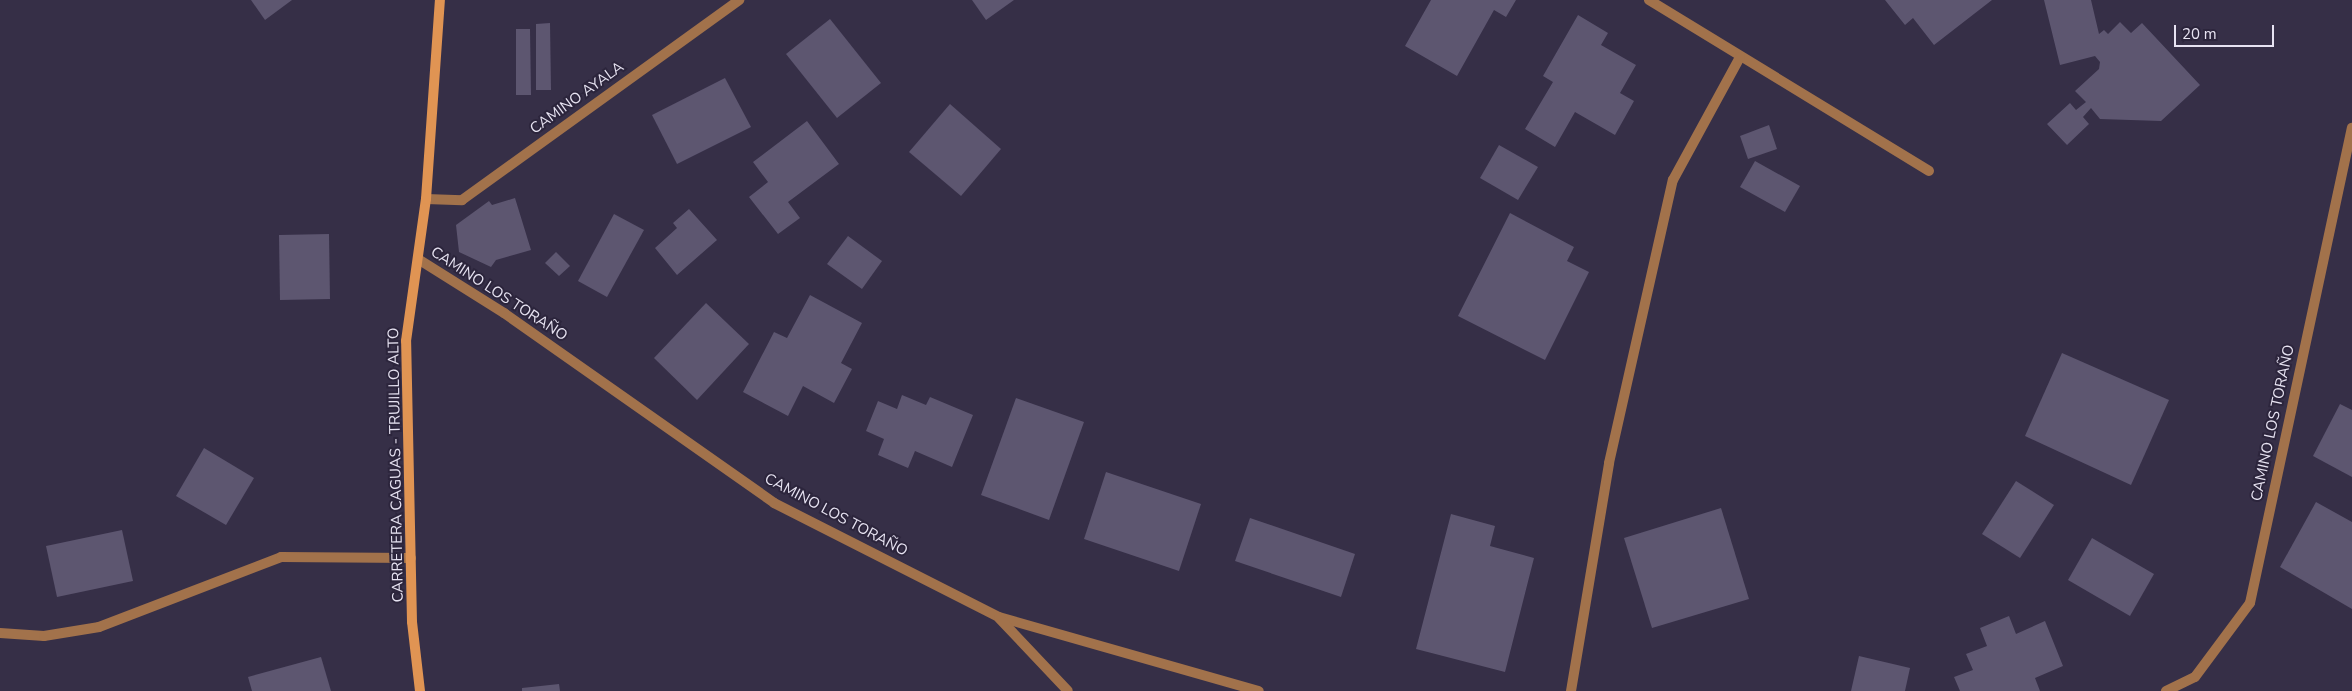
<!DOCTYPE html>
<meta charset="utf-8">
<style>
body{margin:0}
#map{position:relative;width:2352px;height:691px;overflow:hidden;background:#362f47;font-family:"Nunito Sans",sans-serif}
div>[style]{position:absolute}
.building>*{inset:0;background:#5d5670}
.street>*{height:10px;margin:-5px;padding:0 5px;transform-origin:5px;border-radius:5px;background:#a2724b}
.secondary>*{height:10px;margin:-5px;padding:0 5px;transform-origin:5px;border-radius:5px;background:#e09453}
span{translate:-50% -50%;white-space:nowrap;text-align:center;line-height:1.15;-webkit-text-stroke:4px #2c253c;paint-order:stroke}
.street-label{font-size:15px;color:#e7e3f2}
.scale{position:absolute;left:2174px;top:25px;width:100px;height:22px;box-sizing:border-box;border:2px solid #e7e3f2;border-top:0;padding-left:6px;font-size:15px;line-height:18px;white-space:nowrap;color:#e7e3f2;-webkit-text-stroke:4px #2c253c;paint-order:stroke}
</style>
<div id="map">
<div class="building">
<i style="clip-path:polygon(251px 0,292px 0,265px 20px)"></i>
<i style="clip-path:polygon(972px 0,1014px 0,986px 20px)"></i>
<i style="clip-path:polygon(1431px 0,1516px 0,1506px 17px,1494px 10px,1457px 76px,1405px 46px)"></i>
<i style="clip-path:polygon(1885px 0,1992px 0,1934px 45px,1913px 18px,1905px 25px)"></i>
<i style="clip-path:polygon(2044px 0,2091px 0,2099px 34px,2104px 30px,2108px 34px,2120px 22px,2131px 33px,2142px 23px,2200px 85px,2161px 121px,2100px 119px,2091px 108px,2083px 117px,2089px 124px,2067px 145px,2047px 124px,2070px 103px,2076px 110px,2086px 102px,2075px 91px,2099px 69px,2100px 62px,2095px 56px,2060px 65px)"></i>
<i style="clip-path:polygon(1578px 15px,1608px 33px,1601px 45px,1636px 65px,1620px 93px,1634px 101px,1615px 135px,1575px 112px,1555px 147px,1525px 129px,1553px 82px,1543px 76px)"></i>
<i style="clip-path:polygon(830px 19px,881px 83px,837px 118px,786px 54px)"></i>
<i style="clip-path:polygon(550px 23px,551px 90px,536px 90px,536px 24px)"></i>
<i style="clip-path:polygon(516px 29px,530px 29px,531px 95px,516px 95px)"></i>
<i style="clip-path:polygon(725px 78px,751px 127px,677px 164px,652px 115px)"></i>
<i style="clip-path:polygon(950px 104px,1001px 149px,961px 196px,909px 152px)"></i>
<i style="clip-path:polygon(807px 121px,839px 164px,788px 202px,800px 218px,778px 234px,749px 197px,768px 182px,753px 162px)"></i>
<i style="clip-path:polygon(1769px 125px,1777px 149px,1748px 159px,1740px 136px)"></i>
<i style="clip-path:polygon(1499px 145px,1538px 167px,1518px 200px,1480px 178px)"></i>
<i style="clip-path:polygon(1755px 161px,1800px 186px,1785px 212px,1740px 187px)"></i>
<i style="clip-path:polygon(515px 198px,531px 250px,496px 260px,491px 267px,459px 252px,456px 225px,489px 201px,492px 205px)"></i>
<i style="clip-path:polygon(689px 209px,717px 240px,677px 275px,655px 248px,677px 228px,673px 223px)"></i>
<i style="clip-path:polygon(1510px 213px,1574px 247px,1567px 261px,1589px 272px,1545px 360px,1458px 316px)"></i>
<i style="clip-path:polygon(614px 214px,644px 230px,607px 297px,578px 281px)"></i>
<i style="clip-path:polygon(329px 234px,330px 299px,280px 300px,279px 235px)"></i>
<i style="clip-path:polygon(848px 236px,882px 261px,862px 289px,827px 264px)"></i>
<i style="clip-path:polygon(556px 252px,570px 266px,559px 276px,545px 263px)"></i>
<i style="clip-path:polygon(810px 295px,862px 323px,841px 363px,852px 369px,834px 403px,803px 386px,788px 416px,743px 392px,774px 332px,787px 338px)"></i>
<i style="clip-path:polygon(706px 303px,749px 344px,697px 400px,654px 358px)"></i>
<i style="clip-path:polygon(2062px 353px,2169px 400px,2131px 485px,2025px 436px)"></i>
<i style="clip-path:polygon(902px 395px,926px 405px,930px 397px,973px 415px,952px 467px,915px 451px,908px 468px,878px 455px,884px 439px,866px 431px,878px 401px,897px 409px)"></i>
<i style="clip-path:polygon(1016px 398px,1084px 422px,1049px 520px,981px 495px)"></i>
<i style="clip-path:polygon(2340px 404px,2352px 410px,2352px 477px,2313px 456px)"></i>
<i style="clip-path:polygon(204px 448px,254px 478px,226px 525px,176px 496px)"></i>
<i style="clip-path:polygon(1106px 472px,1201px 504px,1179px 571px,1084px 539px)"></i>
<i style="clip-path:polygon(2016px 481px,2054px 505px,2020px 558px,1982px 534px)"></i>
<i style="clip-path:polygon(2316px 502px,2352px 522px,2352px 609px,2280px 567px)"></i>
<i style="clip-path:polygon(1721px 508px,1749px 599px,1652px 628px,1624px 538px)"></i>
<i style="clip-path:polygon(1451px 514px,1495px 526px,1490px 546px,1534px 558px,1505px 672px,1416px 649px)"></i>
<i style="clip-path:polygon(1250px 518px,1355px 554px,1341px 597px,1235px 561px)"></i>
<i style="clip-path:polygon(122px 530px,133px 581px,57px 597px,46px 546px)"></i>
<i style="clip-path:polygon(2092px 538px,2154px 574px,2130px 616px,2068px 580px)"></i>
<i style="clip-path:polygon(2009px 616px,2016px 634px,2045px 621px,2063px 666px,2035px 678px,2040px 691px,1960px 691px,1954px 677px,1973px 670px,1966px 654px,1987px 646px,1980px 628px)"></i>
<i style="clip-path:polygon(1859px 656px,1910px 668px,1905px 691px,1851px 691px)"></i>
<i style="clip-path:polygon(321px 657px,331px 691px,252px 691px,248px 677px)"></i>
<i style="clip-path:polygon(559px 684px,560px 691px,522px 691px,522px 688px)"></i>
</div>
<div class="street">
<i style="left:1649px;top:0;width:328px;rotate:31.4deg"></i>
<i style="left:426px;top:199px;width:36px;rotate:2deg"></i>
<i style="left:462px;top:200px;width:342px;rotate:-35.8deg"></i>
<i style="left:418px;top:259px;width:102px;rotate:32.1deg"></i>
<i style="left:504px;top:313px;width:330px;rotate:35.1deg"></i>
<i style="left:774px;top:503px;width:252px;rotate:26.9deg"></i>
<i style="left:999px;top:617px;width:270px;rotate:15.9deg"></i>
<i style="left:999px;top:618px;width:100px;rotate:46.6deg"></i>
<i style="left:0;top:633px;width:44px;rotate:3.9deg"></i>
<i style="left:44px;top:636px;width:56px;rotate:-9.3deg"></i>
<i style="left:99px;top:627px;width:195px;rotate:-21deg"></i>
<i style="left:281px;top:557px;width:130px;rotate:0.4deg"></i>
<i style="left:1571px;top:691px;width:231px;rotate:-80.5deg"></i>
<i style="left:1609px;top:463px;width:290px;rotate:-77.3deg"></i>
<i style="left:1673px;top:180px;width:140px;rotate:-61.4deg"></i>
<i style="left:2166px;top:691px;width:32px;rotate:-26deg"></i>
<i style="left:2195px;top:677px;width:92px;rotate:-53.4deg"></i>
<i style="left:2250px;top:603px;width:486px;rotate:-77.9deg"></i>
</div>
<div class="secondary">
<i style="left:420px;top:691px;width:69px;rotate:-96.6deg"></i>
<i style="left:412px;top:622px;width:281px;rotate:-91.2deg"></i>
<i style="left:406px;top:341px;width:143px;rotate:-82deg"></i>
<i style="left:426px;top:199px;width:199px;rotate:-86deg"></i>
</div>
<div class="street-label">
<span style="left:577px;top:98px;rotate:-36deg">CAMINO AYALA</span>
<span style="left:499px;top:294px;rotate:33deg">CAMINO LOS TORAÑO</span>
<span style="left:2273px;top:423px;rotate:-78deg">CAMINO LOS TORAÑO</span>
<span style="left:396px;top:465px;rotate:-91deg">CARRETERA CAGUAS - TRUJILLO ALTO</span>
<span style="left:836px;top:515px;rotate:28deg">CAMINO LOS TORAÑO</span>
</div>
<div class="scale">20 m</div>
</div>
